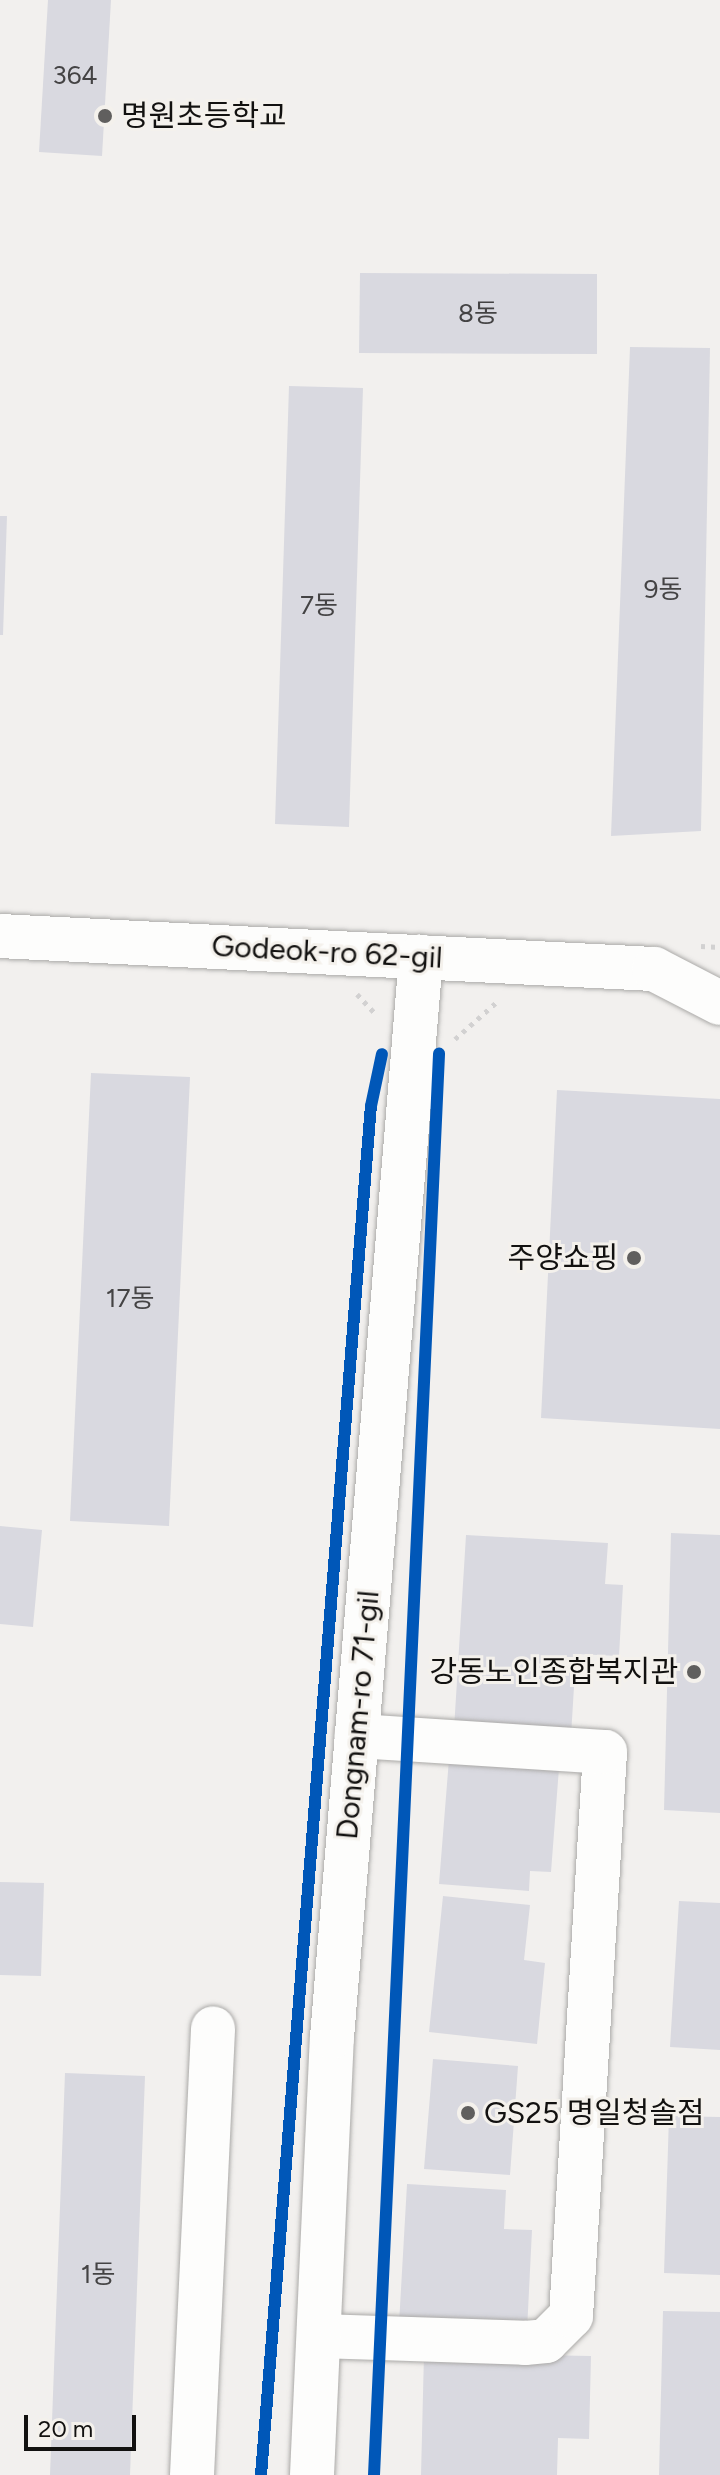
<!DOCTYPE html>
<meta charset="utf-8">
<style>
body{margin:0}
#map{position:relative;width:720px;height:2475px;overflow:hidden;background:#f2f0ee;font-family:Figtree,"Noto Sans KR",sans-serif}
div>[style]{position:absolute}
.building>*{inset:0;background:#d9d9e0}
.path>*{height:5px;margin-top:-2.5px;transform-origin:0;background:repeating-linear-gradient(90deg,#d2d1d1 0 4px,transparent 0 10px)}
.roads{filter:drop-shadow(0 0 2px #abaaa8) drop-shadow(0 0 2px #abaaa8)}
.minor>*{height:44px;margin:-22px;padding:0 22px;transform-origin:22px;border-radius:22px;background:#fdfdfc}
.cycleway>*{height:12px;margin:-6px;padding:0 6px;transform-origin:6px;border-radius:6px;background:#0057b8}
.dots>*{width:22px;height:22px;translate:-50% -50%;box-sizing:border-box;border:4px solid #f4f1ec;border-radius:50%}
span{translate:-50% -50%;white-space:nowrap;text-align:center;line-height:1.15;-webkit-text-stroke:6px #f4f1ec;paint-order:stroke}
.number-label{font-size:26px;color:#444344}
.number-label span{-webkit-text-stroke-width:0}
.poi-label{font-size:30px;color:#121110}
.left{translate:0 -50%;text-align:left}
.right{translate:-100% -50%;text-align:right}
.street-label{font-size:30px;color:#121110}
.scale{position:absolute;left:24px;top:2415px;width:112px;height:36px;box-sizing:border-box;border:4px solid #121110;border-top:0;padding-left:10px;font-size:24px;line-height:28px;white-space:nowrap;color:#121110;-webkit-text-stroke:6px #f4f1ec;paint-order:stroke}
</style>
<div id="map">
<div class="building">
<i style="clip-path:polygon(48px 0,111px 0,102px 156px,39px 152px)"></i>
<i style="clip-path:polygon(360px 273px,597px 274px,597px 354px,359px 353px)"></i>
<i style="clip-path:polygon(630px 347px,710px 348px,701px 831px,611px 836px)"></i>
<i style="clip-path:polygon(289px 386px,363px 388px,349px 827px,275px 824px)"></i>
<i style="clip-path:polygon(0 516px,7px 516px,3px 635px,0 635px)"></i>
<i style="clip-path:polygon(91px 1073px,190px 1077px,169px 1526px,70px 1521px)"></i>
<i style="clip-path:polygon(557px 1090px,720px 1099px,720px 1429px,541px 1418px)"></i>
<i style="clip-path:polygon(0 1526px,42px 1530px,33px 1627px,0 1624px)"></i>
<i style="clip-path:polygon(671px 1533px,720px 1535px,720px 1813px,664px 1810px)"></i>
<i style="clip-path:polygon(466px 1535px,608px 1543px,605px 1584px,623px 1585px,619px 1656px,576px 1654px,571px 1736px,454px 1729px)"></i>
<i style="clip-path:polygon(449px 1759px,559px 1768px,551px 1872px,530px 1871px,529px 1891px,439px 1884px)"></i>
<i style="clip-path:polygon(0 1882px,44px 1883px,41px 1976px,0 1975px)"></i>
<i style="clip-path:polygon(443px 1896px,530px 1905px,524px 1960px,545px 1963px,537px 2044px,429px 2032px)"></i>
<i style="clip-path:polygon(679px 1901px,720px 1903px,720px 2050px,670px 2047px)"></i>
<i style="clip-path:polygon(433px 2059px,518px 2066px,510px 2175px,424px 2169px)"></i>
<i style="clip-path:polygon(65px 2073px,145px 2076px,130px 2475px,50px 2475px)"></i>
<i style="clip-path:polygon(669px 2116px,720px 2117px,720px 2275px,664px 2273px)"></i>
<i style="clip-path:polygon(407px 2184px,506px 2190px,504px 2229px,532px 2230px,527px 2331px,399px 2324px)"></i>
<i style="clip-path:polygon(663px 2311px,720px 2312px,720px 2475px,659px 2475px)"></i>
<i style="clip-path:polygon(424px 2353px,591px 2356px,589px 2439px,558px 2438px,557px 2475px,421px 2475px)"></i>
</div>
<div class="path">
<i style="left:701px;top:946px;width:19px;rotate:3deg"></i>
<i style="left:357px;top:994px;width:26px;rotate:47deg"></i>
<i style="left:455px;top:1039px;width:57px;rotate:-41.5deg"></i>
</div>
<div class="roads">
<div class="minor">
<i style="left:0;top:936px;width:655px;rotate:2.89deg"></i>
<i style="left:654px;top:969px;width:74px;rotate:27.3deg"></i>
<i style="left:319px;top:2336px;width:206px;rotate:1.9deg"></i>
<i style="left:525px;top:2343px;width:21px;rotate:-5deg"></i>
<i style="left:546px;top:2341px;width:35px;rotate:-45deg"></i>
<i style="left:571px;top:2316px;width:565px;rotate:-86.55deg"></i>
<i style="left:605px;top:1752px;width:249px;rotate:-176.3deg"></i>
<i style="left:192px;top:2475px;width:447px;rotate:-87.3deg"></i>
<i style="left:312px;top:2475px;width:438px;rotate:-87.4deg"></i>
<i style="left:332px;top:2037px;width:1084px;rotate:-85.29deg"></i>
</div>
</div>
<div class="cycleway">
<i style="left:261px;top:2475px;width:1373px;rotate:-85.41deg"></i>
<i style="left:371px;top:1106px;width:53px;rotate:-78.1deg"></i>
<i style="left:374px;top:2475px;width:1423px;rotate:-87.38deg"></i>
</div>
<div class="dots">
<i style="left:105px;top:116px;background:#605f5e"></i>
<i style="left:634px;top:1258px;background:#605f5e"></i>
<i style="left:694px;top:1672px;background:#605f5e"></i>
<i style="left:468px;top:2113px;background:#605f5e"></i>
</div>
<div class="number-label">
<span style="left:75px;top:76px">364</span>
<span style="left:478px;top:314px">8동</span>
<span style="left:663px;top:590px">9동</span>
<span style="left:319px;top:606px">7동</span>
<span style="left:130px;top:1299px">17동</span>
<span style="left:98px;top:2275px">1동</span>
</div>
<div class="poi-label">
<span class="left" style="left:121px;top:116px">명원초등학교</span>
<span class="right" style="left:618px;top:1258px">주양쇼핑</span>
<span class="right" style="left:678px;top:1672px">강동노인종합복지관</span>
<span class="left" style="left:484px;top:2113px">GS25 명일청솔점</span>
</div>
<div class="street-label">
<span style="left:327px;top:952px;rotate:3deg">Godeok-ro 62-gil</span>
<span style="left:358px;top:1715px;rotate:-85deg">Dongnam-ro 71-gil</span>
</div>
<div class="scale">20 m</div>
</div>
